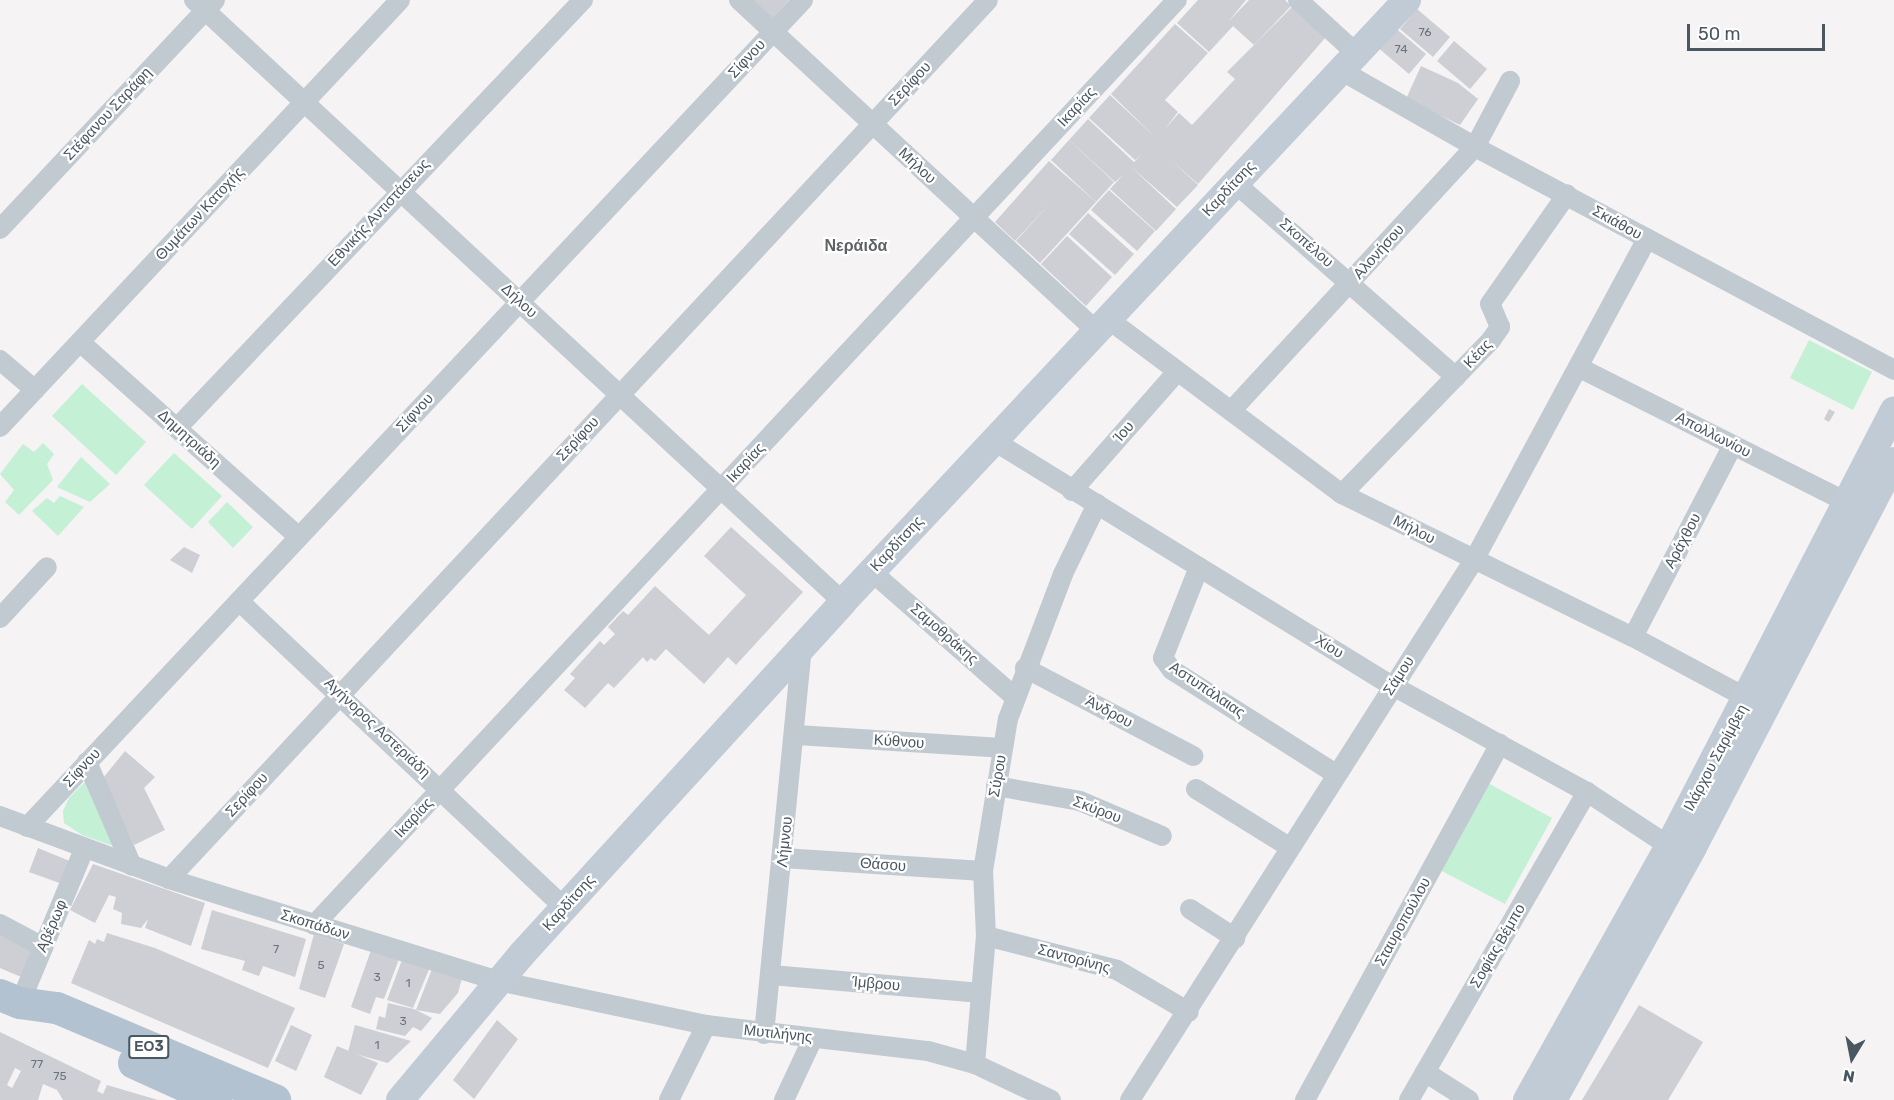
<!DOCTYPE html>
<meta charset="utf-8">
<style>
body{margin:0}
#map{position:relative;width:1894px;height:1100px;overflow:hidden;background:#f5f3f3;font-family:Rubik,sans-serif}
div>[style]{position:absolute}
.green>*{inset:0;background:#c4f0d5}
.building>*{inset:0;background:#cdcfd5}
.minor>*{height:20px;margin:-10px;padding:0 10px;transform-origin:10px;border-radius:10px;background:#c1cad1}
.secondary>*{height:28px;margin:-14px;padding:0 14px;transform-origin:14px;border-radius:14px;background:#c1cbd5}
.primary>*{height:32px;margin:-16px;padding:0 16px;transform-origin:16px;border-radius:16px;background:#b3c2d0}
span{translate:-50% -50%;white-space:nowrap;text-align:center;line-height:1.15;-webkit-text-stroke:4.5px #fff;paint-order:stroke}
.number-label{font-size:12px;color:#6b747d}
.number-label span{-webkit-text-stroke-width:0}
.shield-label span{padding:2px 4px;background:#fff;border:2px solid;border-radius:4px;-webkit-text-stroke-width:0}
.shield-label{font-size:14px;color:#4a5660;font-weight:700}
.street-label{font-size:15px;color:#4a5660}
.neighbourhood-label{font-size:16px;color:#5f6368;font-weight:700}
.north{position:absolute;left:1822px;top:1028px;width:60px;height:60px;-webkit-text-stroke:4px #fff;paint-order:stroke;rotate:190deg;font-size:16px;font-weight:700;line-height:24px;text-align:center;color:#4a5660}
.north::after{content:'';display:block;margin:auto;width:21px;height:27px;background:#4a5660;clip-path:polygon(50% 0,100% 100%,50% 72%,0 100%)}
.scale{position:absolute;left:1687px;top:24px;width:138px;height:27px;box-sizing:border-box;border:3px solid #4a5660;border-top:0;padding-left:8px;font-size:18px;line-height:21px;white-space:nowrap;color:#4a5660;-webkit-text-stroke:4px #fff;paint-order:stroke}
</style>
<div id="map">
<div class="green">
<i style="clip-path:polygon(1809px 340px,1872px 372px,1853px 410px,1790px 378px)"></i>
<i style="clip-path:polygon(82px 384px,146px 442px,116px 475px,52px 416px)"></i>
<i style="clip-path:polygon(43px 443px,54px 454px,47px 464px,53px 480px,19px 515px,5px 502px,14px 490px,0 474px,23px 444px,34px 452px)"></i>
<i style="clip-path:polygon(174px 453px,222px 496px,192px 529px,144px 485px)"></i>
<i style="clip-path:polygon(81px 457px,110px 484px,90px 502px,57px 487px)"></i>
<i style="clip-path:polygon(60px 496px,84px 507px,58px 536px,32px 511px,47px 498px,54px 503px)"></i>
<i style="clip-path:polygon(227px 502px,253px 527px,233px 548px,208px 522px)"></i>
<i style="clip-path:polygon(87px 780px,116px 847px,82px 835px,64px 823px,63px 811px,69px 798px)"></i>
<i style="clip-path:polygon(1486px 782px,1552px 818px,1505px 904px,1438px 869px)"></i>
</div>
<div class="building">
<i style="clip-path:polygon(751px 0,789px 0,772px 19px)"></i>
<i style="clip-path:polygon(1198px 0,1246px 0,1228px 22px,1249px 0,1285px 0,1291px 6px,1254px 45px,1233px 26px,1209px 52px,1177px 23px)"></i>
<i style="clip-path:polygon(1292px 7px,1326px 37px,1198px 184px,1170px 159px,1198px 185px,1177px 207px,1130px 166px,1176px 209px,1156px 231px,1110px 189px,1123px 175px,1115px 182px,1069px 140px,1088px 119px,1134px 162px,1142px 154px,1135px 160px,1089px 118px,1110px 95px,1156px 138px,1111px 94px,1175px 24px,1208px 53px,1165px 100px,1178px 112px,1164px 130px,1179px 113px,1192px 125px,1235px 79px,1227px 72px)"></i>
<i style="clip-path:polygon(1417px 9px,1450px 37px,1433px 57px,1400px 29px)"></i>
<i style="clip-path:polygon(1393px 26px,1426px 54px,1409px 74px,1376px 46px)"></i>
<i style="clip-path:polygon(1454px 41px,1487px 69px,1470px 89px,1437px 61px)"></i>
<i style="clip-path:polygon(1421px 66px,1458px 83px,1478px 99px,1460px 125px,1406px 99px)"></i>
<i style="clip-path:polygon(1069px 140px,1114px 182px,1096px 202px,1051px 160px)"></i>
<i style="clip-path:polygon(1049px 161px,1096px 202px,1040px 263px,1016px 241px,1053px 200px,1015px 241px,995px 222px)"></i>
<i style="clip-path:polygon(1109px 190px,1155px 231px,1137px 251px,1091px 210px,1097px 203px,1100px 207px,1097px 203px)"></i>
<i style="clip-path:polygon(1088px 213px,1134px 254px,1115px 275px,1069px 234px)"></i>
<i style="clip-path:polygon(1067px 236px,1112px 277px,1086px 306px,1041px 264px)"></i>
<i style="clip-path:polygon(1829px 409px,1835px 412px,1829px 422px,1824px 419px)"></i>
<i style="clip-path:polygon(731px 527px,803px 592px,736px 665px,728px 657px,704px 684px,666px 649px,655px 661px,651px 658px,647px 662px,643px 657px,614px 688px,608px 683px,585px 708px,564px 690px,575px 678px,570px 674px,600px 641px,604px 645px,615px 634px,608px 627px,623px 611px,628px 615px,655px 586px,709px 635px,746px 595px,704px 556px)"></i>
<i style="clip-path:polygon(184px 547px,200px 555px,192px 573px,170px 560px)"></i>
<i style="clip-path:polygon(125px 751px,155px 777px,144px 788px,165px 830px,134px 845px,103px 778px)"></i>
<i style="clip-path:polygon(38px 848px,72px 862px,62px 884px,29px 872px)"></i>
<i style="clip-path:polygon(93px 864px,205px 903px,191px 946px,145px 928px,148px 919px,141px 928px,121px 924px,122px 913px,113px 909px,116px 897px,109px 895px,95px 923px,70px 910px)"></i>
<i style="clip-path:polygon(212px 910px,306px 939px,295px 977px,263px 966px,259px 976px,242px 970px,245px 961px,201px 949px)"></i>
<i style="clip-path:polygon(0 932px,34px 952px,21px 977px,0 968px)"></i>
<i style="clip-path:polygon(107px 933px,155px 948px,295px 1008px,268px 1068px,71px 983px,89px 940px,95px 944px,97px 939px,104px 942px)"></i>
<i style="clip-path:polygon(314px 934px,344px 944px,325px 998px,299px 989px)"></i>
<i style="clip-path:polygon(371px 950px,399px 959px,384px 999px,376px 997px,370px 1014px,351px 1007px)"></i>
<i style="clip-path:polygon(402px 960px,430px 967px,413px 1008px,387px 1000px)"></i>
<i style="clip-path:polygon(432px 969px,462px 978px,458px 993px,440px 1014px,416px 1010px)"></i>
<i style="clip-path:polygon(388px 1003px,414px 1009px,432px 1018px,421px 1031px,413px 1027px,405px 1036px,376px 1029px,379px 1016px,385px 1018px)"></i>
<i style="clip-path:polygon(1639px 1005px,1703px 1042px,1668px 1100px,1582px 1100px)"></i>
<i style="clip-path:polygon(497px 1020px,518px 1039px,474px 1099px,453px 1080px)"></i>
<i style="clip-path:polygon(291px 1025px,312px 1035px,296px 1071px,275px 1061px)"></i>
<i style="clip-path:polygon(355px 1025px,411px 1041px,388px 1063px,348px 1052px)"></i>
<i style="clip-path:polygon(evenodd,0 1032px,101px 1081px,97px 1091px,103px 1094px,107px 1085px,158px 1100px,63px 1100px,57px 1090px,43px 1084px,38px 1100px,0 1100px,0 1032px,15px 1068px,21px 1071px,12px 1088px,7px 1085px,15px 1068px)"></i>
<i style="clip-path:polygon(337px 1046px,378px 1063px,361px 1095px,324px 1077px)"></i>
</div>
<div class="minor">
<i style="left:194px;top:0;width:885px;rotate:42.85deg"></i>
<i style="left:739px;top:0;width:487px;rotate:42.8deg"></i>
<i style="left:1298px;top:0;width:80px;rotate:42.5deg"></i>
<i style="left:1342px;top:71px;width:153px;rotate:29.7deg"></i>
<i style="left:1475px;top:147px;width:475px;rotate:28deg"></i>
<i style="left:1235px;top:183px;width:294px;rotate:41.3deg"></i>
<i style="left:0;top:229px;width:314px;rotate:-46.8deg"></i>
<i style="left:1108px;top:319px;width:292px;rotate:36.8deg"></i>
<i style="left:1342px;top:494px;width:324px;rotate:26.2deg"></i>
<i style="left:1633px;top:637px;width:129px;rotate:28.2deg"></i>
<i style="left:80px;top:342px;width:293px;rotate:41.7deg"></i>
<i style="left:0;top:360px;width:46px;rotate:40.6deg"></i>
<i style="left:1578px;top:367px;width:302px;rotate:26.7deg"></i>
<i style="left:1231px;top:411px;width:359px;rotate:-47.3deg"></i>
<i style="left:1475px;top:147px;width:75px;rotate:-62.1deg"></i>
<i style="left:0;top:427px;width:585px;rotate:-46.87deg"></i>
<i style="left:177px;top:428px;width:590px;rotate:-46.51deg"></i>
<i style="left:994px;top:441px;width:468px;rotate:31.6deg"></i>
<i style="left:1393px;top:686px;width:221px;rotate:28.7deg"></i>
<i style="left:1587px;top:792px;width:98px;rotate:33.4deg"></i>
<i style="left:1072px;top:491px;width:157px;rotate:-48.6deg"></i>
<i style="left:1342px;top:494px;width:214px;rotate:-45.9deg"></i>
<i style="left:1491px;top:340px;width:16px;rotate:-55deg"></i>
<i style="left:1500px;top:327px;width:25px;rotate:-113deg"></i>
<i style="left:1490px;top:304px;width:134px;rotate:-55deg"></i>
<i style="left:1199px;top:567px;width:98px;rotate:111.6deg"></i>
<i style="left:1163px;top:658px;width:15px;rotate:53deg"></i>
<i style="left:1172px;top:670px;width:194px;rotate:32.4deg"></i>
<i style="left:872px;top:572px;width:190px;rotate:41.2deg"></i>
<i style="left:239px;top:601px;width:446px;rotate:43.3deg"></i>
<i style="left:0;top:618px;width:69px;rotate:-47.3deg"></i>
<i style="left:1633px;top:637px;width:216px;rotate:-62.5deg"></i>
<i style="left:1025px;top:668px;width:190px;rotate:27.6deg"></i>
<i style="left:797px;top:735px;width:205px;rotate:3.6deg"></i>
<i style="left:87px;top:762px;width:113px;rotate:66.6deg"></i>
<i style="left:996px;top:786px;width:85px;rotate:10.1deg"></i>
<i style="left:1080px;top:801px;width:89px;rotate:23.1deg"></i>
<i style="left:1196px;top:789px;width:110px;rotate:31.9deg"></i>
<i style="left:0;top:816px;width:180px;rotate:20.4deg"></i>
<i style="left:169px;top:879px;width:345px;rotate:17.2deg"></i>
<i style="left:499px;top:981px;width:212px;rotate:12deg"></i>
<i style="left:706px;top:1025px;width:224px;rotate:6.7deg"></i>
<i style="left:928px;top:1051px;width:49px;rotate:15.5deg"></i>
<i style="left:975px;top:1064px;width:84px;rotate:25.3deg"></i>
<i style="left:27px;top:827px;width:1134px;rotate:-46.82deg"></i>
<i style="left:783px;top:858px;width:200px;rotate:3.7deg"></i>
<i style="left:169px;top:879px;width:1201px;rotate:-47.02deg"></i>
<i style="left:1190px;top:909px;width:54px;rotate:32.8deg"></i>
<i style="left:0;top:924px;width:49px;rotate:28.1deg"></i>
<i style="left:314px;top:925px;width:1265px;rotate:-46.99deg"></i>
<i style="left:986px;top:936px;width:135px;rotate:14.5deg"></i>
<i style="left:1117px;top:970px;width:83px;rotate:30.3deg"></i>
<i style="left:771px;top:975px;width:211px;rotate:4.9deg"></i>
<i style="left:20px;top:1003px;width:167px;rotate:-67.4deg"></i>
<i style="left:764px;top:1034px;width:387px;rotate:-84.4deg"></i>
<i style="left:975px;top:1064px;width:128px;rotate:-85.1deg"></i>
<i style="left:986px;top:936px;width:65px;rotate:-92.6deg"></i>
<i style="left:983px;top:871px;width:154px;rotate:-80.7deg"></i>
<i style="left:1008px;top:719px;width:155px;rotate:-69.2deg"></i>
<i style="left:1063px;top:574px;width:78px;rotate:-64.1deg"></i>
<i style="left:1425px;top:1072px;width:52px;rotate:32.5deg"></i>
<i style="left:669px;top:1100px;width:84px;rotate:-63.7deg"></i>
<i style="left:784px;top:1100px;width:68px;rotate:-64.9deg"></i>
<i style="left:1130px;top:1100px;width:640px;rotate:-57.5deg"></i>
<i style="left:1474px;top:560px;width:365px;rotate:-61.7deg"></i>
<i style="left:1305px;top:1100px;width:406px;rotate:-61.3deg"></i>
<i style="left:1409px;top:1100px;width:356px;rotate:-60deg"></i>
</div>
<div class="secondary">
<i style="left:400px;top:1100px;width:190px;rotate:-50.1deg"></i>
<i style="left:522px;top:954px;width:476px;rotate:-47.6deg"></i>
<i style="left:843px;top:602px;width:825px;rotate:-46.87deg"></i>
<i style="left:1527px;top:1100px;width:291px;rotate:-60.8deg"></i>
<i style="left:1669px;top:846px;width:490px;rotate:-62.7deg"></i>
<i style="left:1553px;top:1100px;width:289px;rotate:-61deg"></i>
<i style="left:1693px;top:847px;width:435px;rotate:-62.5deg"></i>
</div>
<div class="primary">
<i style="left:0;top:995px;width:22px;rotate:22deg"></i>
<i style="left:20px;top:1003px;width:37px;rotate:8deg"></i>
<i style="left:57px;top:1008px;width:237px;rotate:22.9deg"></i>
<i style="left:134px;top:1063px;width:90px;rotate:24.3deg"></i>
</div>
<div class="number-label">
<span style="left:1425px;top:33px">76</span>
<span style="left:1401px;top:50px">74</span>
<span style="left:276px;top:950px">7</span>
<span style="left:321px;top:966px">5</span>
<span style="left:377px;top:978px">3</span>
<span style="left:408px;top:984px">1</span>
<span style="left:403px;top:1022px">3</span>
<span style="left:377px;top:1046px">1</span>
<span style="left:37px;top:1065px">77</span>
<span style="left:60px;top:1077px">75</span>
</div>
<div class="shield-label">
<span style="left:149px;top:1047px">ΕΟ3</span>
</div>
<div class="street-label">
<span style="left:747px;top:59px;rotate:-47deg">Σίφνου</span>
<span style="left:910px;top:84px;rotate:-47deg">Σερίφου</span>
<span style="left:1077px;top:107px;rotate:-47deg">Ικαρίας</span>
<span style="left:108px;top:114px;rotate:-47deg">Στέφανου Σαράφη</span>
<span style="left:917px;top:166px;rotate:43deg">Μήλου</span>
<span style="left:1229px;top:189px;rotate:-47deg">Καρδίτσης</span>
<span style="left:379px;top:213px;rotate:-47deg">Εθνικής Αντιστάσεως</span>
<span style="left:200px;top:214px;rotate:-47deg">Θυμάτων Κατοχής</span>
<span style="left:1617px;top:223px;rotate:29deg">Σκιάθου</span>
<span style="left:1306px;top:243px;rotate:41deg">Σκοπέλου</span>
<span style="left:1379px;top:252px;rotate:-48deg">Αλονήσου</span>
<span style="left:519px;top:301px;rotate:43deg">Δήλου</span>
<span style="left:1478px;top:354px;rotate:-47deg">Κέας</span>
<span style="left:415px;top:413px;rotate:-47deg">Σίφνου</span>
<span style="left:1124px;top:432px;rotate:-49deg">Ίου</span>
<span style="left:1713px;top:435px;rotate:27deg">Απολλωνίου</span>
<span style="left:189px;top:439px;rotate:42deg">Δημητριάδη</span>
<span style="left:578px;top:439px;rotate:-47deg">Σερίφου</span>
<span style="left:746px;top:463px;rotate:-47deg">Ικαρίας</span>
<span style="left:1414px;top:530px;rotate:27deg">Μήλου</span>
<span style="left:1683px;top:541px;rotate:-62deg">Αράχθου</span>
<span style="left:897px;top:544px;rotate:-47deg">Καρδίτσης</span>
<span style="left:944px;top:634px;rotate:41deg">Σαμοθράκης</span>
<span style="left:1329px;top:647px;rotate:32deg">Χίου</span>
<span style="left:1399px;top:676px;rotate:-57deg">Σάμου</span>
<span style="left:1207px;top:690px;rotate:34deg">Αστυπάλαιας</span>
<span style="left:1109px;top:712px;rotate:28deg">Άνδρου</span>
<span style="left:377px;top:728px;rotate:43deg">Αγήνορος Αστεριάδη</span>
<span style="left:899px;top:742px;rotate:4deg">Κύθνου</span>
<span style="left:1716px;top:758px;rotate:-62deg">Ιλάρχου Σαρίμβεη</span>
<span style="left:82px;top:768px;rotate:-47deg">Σίφνου</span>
<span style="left:998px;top:776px;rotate:-80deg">Σύρου</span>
<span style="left:247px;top:795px;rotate:-47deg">Σερίφου</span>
<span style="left:1097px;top:810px;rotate:21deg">Σκύρου</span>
<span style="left:414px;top:818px;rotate:-47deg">Ικαρίας</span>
<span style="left:785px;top:842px;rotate:-84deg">Λήμνου</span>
<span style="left:883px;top:865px;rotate:4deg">Θάσου</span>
<span style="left:569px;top:903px;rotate:-48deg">Καρδίτσης</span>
<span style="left:1403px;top:922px;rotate:-61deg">Σταυροπούλου</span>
<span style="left:315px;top:925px;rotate:17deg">Σκοπάδων</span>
<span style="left:52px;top:926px;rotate:-67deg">Αβέρωφ</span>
<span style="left:1498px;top:946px;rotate:-60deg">Σοφίας Βέμπο</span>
<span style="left:1074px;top:959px;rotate:15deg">Σαντορίνης</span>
<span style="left:876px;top:984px;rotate:5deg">Ίμβρου</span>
<span style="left:778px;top:1034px;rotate:6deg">Μυτιλήνης</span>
</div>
<div class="neighbourhood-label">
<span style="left:856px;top:246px">Νεράιδα</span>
</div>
<div class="north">N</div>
<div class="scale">50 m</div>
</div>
